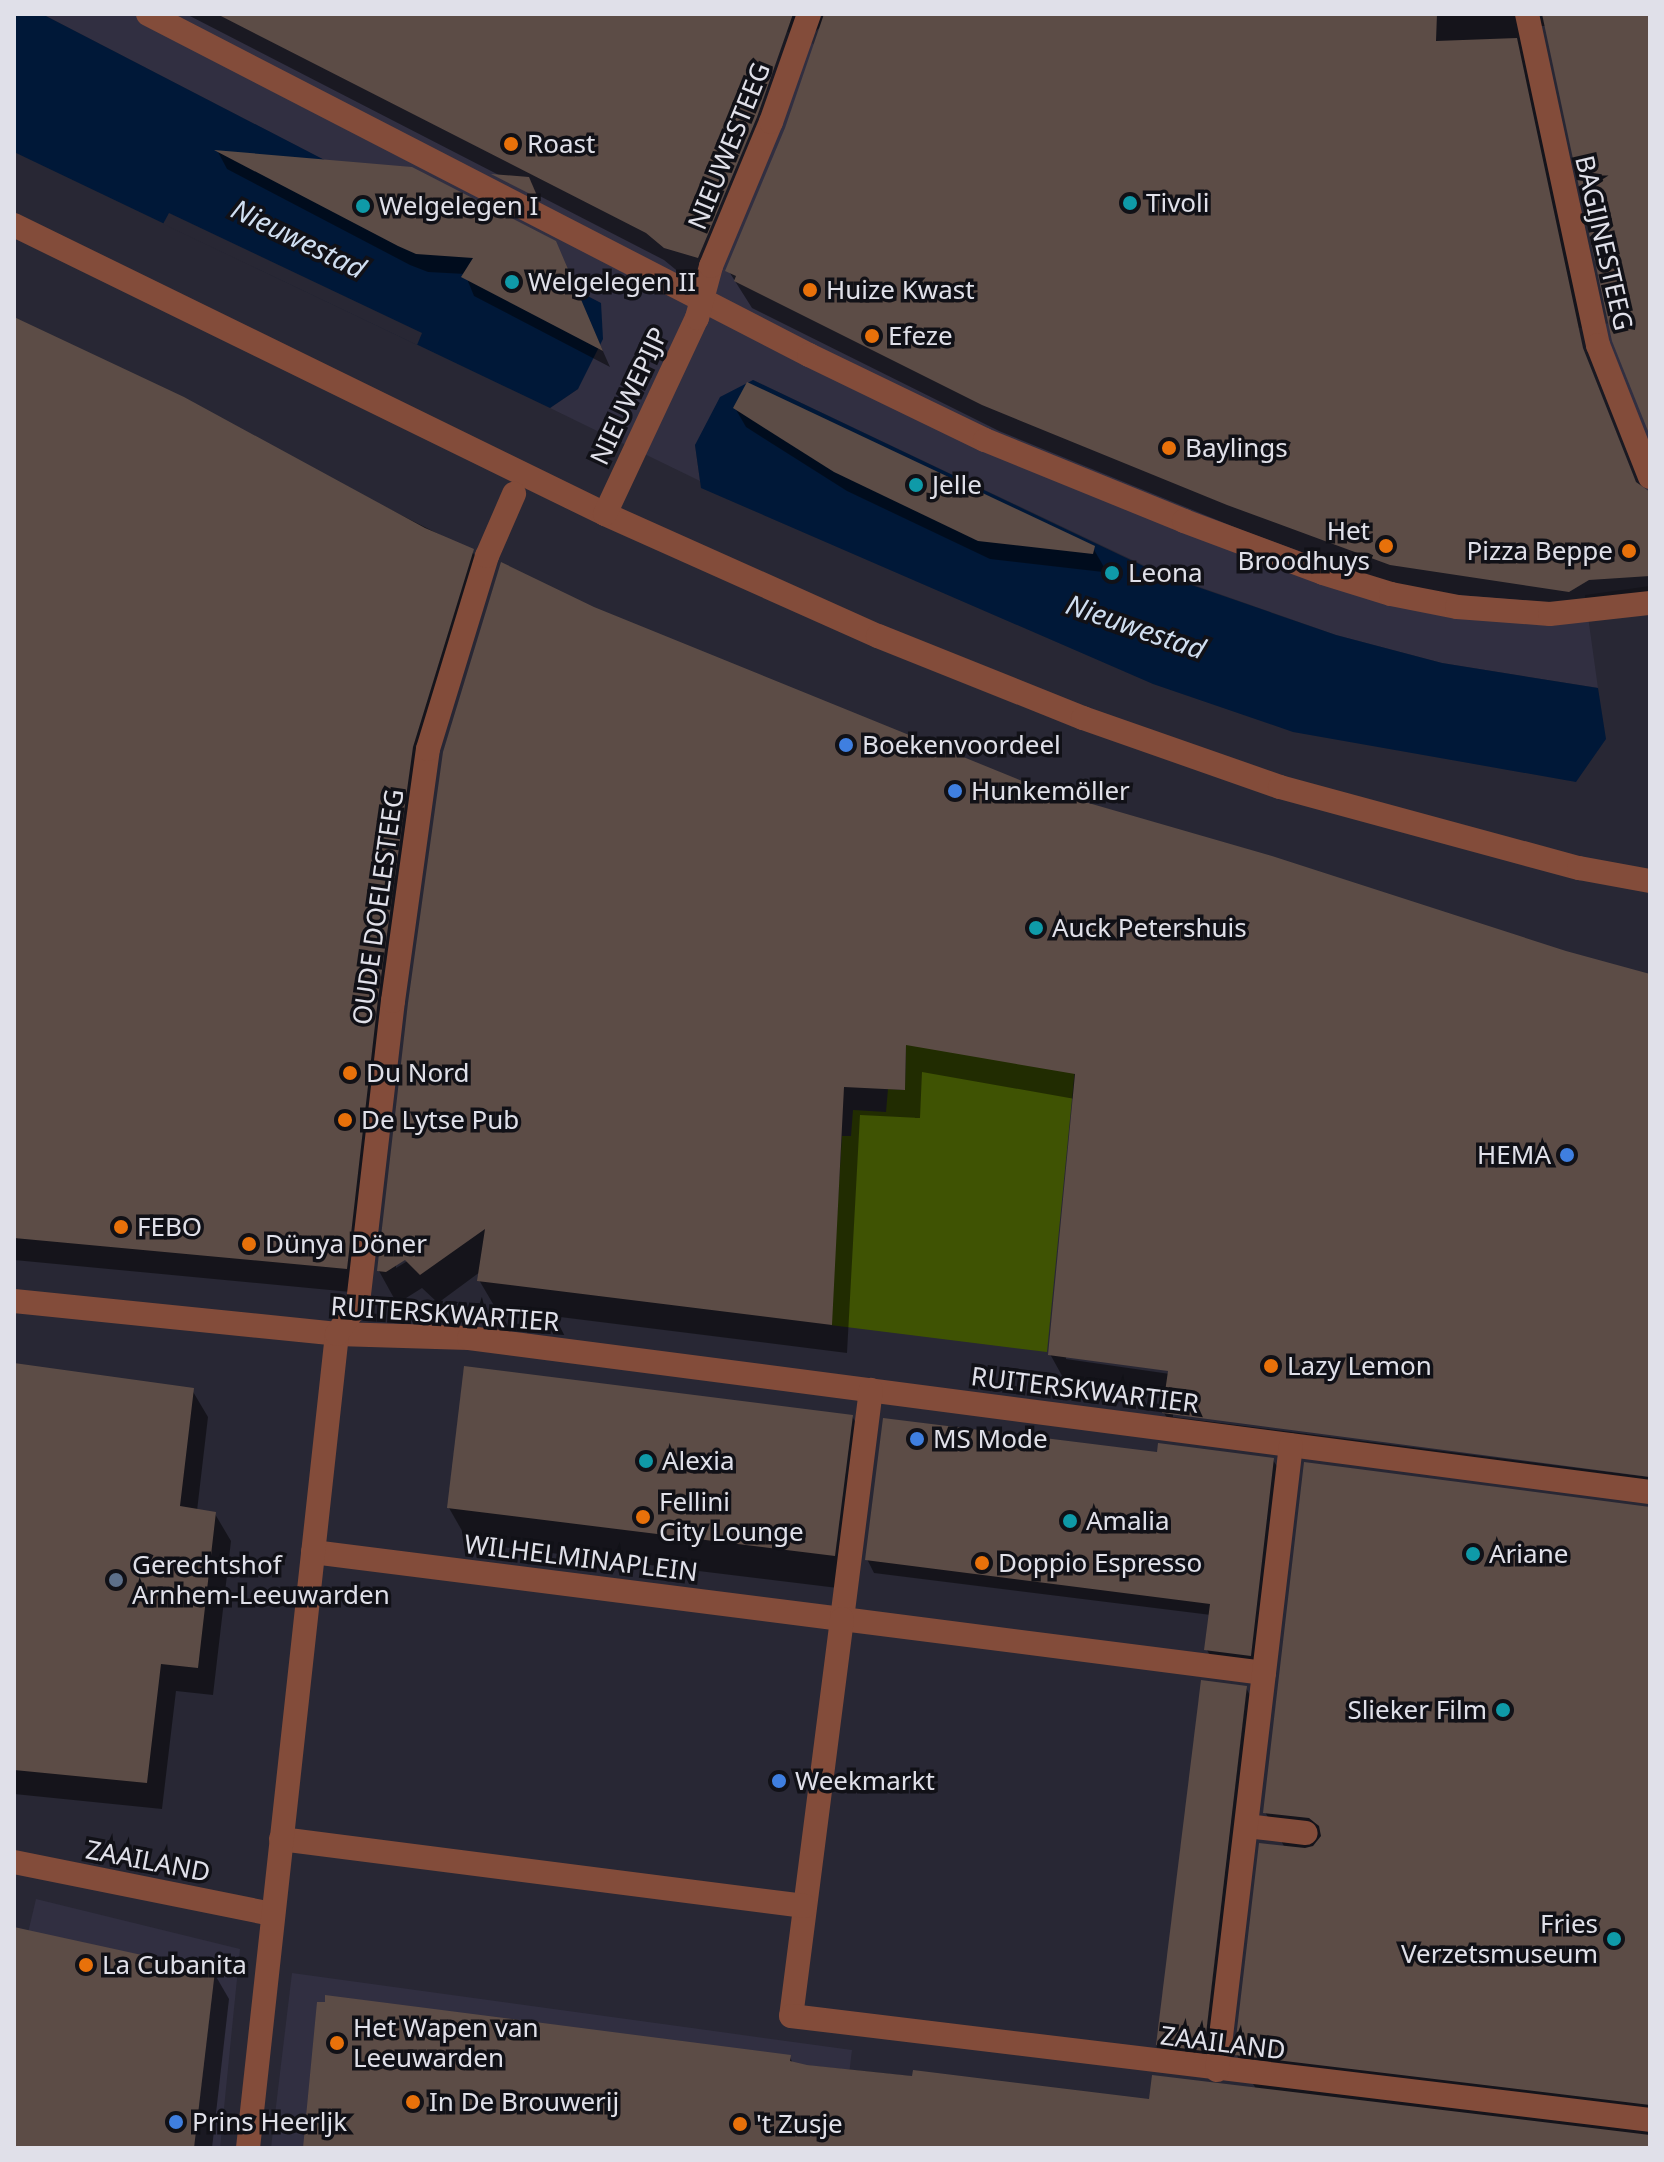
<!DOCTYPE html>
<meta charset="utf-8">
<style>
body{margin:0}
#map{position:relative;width:1664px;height:2162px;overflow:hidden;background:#282734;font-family:"Noto Sans",sans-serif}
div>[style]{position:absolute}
.built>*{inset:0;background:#312f41}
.green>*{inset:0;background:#3f5303}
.water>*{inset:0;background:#001838}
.pier>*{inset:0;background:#282734}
.shadow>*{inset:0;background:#0007}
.building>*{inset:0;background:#5c4c46}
.minor>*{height:24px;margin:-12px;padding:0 12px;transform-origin:12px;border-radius:12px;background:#834c3a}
.dots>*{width:22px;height:22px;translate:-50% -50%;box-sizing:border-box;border:4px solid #111117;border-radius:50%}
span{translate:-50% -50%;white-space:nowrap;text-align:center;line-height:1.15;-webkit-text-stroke:7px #111117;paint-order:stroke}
.poi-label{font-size:26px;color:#e0e0e9}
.left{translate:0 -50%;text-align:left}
.right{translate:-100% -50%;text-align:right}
.street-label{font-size:26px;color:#e0e0e9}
.water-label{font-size:28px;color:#d0def0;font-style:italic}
.frame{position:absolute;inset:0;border:16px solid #e0e0e9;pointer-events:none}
</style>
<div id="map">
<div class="built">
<i style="clip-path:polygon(42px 14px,751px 14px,1319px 288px,1565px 330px,1650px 317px,1650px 586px,1585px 595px,1598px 688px,1442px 663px,1336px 635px,1160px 573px,753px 380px,695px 445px,700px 481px,550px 408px,578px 389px,600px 303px)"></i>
<i style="clip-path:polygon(36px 1899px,240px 1949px,220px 2148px,14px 2148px,14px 1992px)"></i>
<i style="clip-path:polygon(292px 1973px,852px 2050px,840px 2148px,271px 2148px)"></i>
</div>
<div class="green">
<i style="clip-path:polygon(1083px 987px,1047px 1352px,830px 1325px,842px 1136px,851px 1136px,853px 1110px,886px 1112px,888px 1089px,905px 1090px,906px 1044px)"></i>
</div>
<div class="water">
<i style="clip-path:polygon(14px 14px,42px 14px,601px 303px,603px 339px,578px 389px,550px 408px,14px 152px)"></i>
<i style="clip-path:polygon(753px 380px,1160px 574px,1336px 635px,1442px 663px,1598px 688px,1606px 739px,1576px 782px,1293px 732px,1153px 684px,701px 488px,695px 445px,720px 397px)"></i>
</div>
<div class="pier">
<i style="clip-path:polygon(169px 213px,422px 333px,417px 345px,163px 224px)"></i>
</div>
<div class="shadow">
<i style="clip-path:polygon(186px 14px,1650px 14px,1650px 431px,1547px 26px,1539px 26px,1598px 377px,1644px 491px,1650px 492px,1650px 603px,1605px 607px,1407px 591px,1244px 531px,999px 431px,752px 308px,728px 270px,787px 128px,824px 24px,810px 36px,713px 284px,681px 274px,664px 260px)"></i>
<i style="clip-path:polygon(218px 152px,412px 169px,555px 243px,610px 367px,474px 296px,465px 274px,428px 272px,410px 265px,227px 169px)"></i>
<i style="clip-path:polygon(14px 319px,472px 551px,487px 576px,427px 773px,361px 1293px,14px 1260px)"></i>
<i style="clip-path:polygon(735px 408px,1093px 548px,1104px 567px,1103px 572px,990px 559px,847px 491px,746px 427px)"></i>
<i style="clip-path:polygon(evenodd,593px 608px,1046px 793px,1566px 953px,1650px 976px,1650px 1461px,1173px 1413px,1173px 1417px,1649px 1477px,1650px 1503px,1181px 1441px,1164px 1413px,1166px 1397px,1066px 1383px,1050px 1354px,1075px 1099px,922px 1072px,920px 1118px,860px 1115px,847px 1353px,496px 1309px,479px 1280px,480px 1272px,438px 1303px,422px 1288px,403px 1300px,395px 1300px,379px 1271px,593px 608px,412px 1253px,414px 1257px,396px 1268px,396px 1263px,412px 1253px,593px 608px,1066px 1355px,1178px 1371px,1177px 1375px,1066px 1359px,1066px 1355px)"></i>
<i style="clip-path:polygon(14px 1366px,192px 1390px,208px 1417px,197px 1511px,215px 1514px,231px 1541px,213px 1695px,176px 1691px,162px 1809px,14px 1794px)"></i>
<i style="clip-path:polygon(852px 1416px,872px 1452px,854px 1590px,469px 1543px,449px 1508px)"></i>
<i style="clip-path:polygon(1159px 1454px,1273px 1460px,1281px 1473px,1258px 1669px,1214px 1663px,1207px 1650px,1211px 1615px,874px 1573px,867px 1559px)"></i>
<i style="clip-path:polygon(1650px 1509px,1650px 2148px,305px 2148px,790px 2057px,793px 2064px,1151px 2101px,1256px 2089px,1236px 2054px,1285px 1848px,1265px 1812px)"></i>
<i style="clip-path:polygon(1246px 1688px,1251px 1697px,1208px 2059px,1163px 2054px,1158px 2045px)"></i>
<i style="clip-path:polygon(14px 1928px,214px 1973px,229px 1999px,212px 2148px,14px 2148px)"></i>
</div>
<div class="building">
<i style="clip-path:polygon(217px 14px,793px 14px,757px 117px,698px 258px,664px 248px,646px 233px)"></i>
<i style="clip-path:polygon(824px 14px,1437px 14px,1436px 41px,1517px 38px,1583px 348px,1636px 482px,1650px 492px,1650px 576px,1589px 580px,1569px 592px,1390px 565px,1227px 505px,982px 405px,734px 281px,736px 276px,725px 271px,785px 128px)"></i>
<i style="clip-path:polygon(1542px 14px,1650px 14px,1650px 436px,1612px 341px)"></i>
<i style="clip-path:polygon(214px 150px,412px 167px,556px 241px,603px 351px,461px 277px,473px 258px,416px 254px,398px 246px)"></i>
<i style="clip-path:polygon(491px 174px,529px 177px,538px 198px)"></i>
<i style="clip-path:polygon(14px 317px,184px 397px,425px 528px,474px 549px,413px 747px,378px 999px,347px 1269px,14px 1238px)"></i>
<i style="clip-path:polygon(747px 382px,1095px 546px,1093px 554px,978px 541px,834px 472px,733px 408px)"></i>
<i style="clip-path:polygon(501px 562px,594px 607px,1047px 791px,1272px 856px,1566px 951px,1650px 974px,1650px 1477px,1162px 1413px,1168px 1371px,1048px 1355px,1075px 1074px,906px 1045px,905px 1090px,844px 1087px,832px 1325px,477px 1281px,485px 1229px,420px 1275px,405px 1260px,386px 1272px,377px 1271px,408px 1003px,443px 752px)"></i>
<i style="clip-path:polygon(14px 1363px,194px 1388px,180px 1506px,216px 1512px,198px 1668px,161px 1664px,147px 1783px,14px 1770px)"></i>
<i style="clip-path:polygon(464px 1366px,853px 1415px,835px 1556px,447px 1508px)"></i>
<i style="clip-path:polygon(883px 1418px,1157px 1452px,1158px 1443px,1274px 1458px,1251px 1656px,1204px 1650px,1210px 1604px,865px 1560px)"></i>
<i style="clip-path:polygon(1304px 1462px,1650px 1507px,1650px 2105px,1234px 2055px,1259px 1843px,1305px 1848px,1313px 1846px,1321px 1836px,1319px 1826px,1309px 1818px,1263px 1813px)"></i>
<i style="clip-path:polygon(1201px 1680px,1247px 1686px,1204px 2051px,1156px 2045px)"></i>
<i style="clip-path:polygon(14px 1927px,215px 1971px,194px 2148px,14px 2148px)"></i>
<i style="clip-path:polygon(325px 1995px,791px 2055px,790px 2061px,807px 2065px,912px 2076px,913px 2070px,1149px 2099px,1152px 2075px,1650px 2135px,1650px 2148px,303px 2148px,317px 2002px,325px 2002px)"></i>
</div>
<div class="minor">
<i style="left:148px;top:14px;width:744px;rotate:27.29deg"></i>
<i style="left:809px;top:355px;width:195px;rotate:25.8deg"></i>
<i style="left:985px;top:440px;width:215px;rotate:22.1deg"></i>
<i style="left:1184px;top:521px;width:148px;rotate:20.5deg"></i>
<i style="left:1323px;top:573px;width:71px;rotate:17.2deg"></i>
<i style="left:1391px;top:594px;width:67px;rotate:11.1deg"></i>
<i style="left:1457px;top:607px;width:93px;rotate:4.3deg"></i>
<i style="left:1550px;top:614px;width:101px;rotate:-6.3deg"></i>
<i style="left:1527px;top:14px;width:339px;rotate:77.9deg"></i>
<i style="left:1598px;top:345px;width:142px;rotate:68.5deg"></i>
<i style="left:14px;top:225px;width:658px;rotate:26.06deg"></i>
<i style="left:605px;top:514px;width:299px;rotate:24.1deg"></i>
<i style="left:878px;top:636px;width:221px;rotate:21.8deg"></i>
<i style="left:1083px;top:718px;width:209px;rotate:19.3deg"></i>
<i style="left:1280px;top:787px;width:310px;rotate:15.2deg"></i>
<i style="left:1579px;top:868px;width:72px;rotate:10.4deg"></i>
<i style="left:605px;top:514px;width:217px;rotate:-64.9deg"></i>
<i style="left:697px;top:318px;width:54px;rotate:-74.9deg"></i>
<i style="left:711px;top:266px;width:156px;rotate:-67.4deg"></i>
<i style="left:771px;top:122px;width:114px;rotate:-70.6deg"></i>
<i style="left:14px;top:1301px;width:325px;rotate:5.8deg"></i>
<i style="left:337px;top:1334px;width:132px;rotate:1.7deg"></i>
<i style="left:469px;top:1338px;width:1191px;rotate:7.43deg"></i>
<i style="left:313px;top:1552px;width:533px;rotate:7.22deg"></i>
<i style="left:842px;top:1619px;width:231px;rotate:-82.8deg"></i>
<i style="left:1264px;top:1673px;width:425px;rotate:-172.7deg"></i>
<i style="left:842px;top:1619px;width:400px;rotate:97.3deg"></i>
<i style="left:791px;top:2016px;width:865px;rotate:6.9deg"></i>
<i style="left:1247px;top:1826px;width:59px;rotate:6.8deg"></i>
<i style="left:281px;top:1839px;width:528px;rotate:7.29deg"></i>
<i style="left:14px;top:1862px;width:262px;rotate:11.4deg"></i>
<i style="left:1217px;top:2070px;width:629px;rotate:-83.25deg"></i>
<i style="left:248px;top:2148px;width:819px;rotate:-83.76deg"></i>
<i style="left:337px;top:1334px;width:37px;rotate:-56deg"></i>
<i style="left:358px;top:1303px;width:304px;rotate:-83.4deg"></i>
<i style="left:393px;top:1001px;width:254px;rotate:-82.1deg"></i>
<i style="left:428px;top:749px;width:202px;rotate:-73deg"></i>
<i style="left:487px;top:556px;width:68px;rotate:-66.5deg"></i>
</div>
<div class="dots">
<i style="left:511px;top:144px;background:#e8710a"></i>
<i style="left:1130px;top:203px;background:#0f9aa8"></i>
<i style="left:363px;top:206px;background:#0f9aa8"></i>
<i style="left:512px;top:282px;background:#0f9aa8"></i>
<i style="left:810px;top:290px;background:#e8710a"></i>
<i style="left:872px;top:336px;background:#e8710a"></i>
<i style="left:1169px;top:448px;background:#e8710a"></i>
<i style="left:916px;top:485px;background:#0f9aa8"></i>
<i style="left:1386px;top:546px;background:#e8710a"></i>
<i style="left:1629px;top:551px;background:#e8710a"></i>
<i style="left:1112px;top:573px;background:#0f9aa8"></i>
<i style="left:846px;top:745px;background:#3f7fe0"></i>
<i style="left:955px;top:791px;background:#3f7fe0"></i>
<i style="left:1036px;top:928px;background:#0f9aa8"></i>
<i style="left:350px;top:1073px;background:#e8710a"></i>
<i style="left:345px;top:1120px;background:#e8710a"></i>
<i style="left:1567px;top:1155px;background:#3f7fe0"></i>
<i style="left:121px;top:1227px;background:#e8710a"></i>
<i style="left:249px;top:1244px;background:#e8710a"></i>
<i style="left:1271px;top:1366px;background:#e8710a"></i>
<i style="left:917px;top:1439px;background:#3f7fe0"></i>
<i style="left:646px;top:1461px;background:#0f9aa8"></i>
<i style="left:643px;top:1517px;background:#e8710a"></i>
<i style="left:1070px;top:1521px;background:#0f9aa8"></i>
<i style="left:1473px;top:1554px;background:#0f9aa8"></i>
<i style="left:982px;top:1563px;background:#e8710a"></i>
<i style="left:116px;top:1580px;background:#5c6f8a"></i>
<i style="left:1503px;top:1710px;background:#0f9aa8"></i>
<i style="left:779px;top:1781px;background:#3f7fe0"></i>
<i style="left:1614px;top:1939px;background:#0f9aa8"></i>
<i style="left:86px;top:1965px;background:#e8710a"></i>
<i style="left:337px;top:2043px;background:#e8710a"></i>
<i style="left:413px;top:2102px;background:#e8710a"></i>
<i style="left:176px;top:2122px;background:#3f7fe0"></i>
<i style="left:740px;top:2124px;background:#e8710a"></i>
</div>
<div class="poi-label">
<span class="left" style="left:527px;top:144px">Roast</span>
<span class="left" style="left:1146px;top:203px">Tivoli</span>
<span class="left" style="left:379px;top:206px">Welgelegen I</span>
<span class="left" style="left:528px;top:282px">Welgelegen II</span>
<span class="left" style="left:826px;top:290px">Huize Kwast</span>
<span class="left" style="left:888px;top:336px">Efeze</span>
<span class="left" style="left:1185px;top:448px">Baylings</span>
<span class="left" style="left:932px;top:485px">Jelle</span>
<span class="right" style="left:1370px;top:546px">Het<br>Broodhuys</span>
<span class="right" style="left:1613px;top:551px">Pizza Beppe</span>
<span class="left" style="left:1128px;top:573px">Leona</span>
<span class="left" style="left:862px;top:745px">Boekenvoordeel</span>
<span class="left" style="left:971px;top:791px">Hunkemöller</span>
<span class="left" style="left:1052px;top:928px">Auck Petershuis</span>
<span class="left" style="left:366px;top:1073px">Du Nord</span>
<span class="left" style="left:361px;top:1120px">De Lytse Pub</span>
<span class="right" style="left:1551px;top:1155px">HEMA</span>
<span class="left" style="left:137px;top:1227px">FEBO</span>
<span class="left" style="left:265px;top:1244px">Dünya Döner</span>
<span class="left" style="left:1287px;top:1366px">Lazy Lemon</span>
<span class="left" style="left:933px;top:1439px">MS Mode</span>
<span class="left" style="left:662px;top:1461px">Alexia</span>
<span class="left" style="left:659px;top:1517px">Fellini<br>City Lounge</span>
<span class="left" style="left:1086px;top:1521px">Amalia</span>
<span class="left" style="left:1489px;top:1554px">Ariane</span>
<span class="left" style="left:998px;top:1563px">Doppio Espresso</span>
<span class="left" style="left:132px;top:1580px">Gerechtshof<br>Arnhem-Leeuwarden</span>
<span class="right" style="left:1487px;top:1710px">Slieker Film</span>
<span class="left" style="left:795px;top:1781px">Weekmarkt</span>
<span class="right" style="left:1598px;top:1939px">Fries<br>Verzetsmuseum</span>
<span class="left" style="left:102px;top:1965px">La Cubanita</span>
<span class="left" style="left:353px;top:2043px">Het Wapen van<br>Leeuwarden</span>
<span class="left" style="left:429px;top:2102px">In De Brouwerij</span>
<span class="left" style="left:192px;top:2122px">Prins Heerljk</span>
<span class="left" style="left:756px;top:2124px">'t Zusje</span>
</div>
<div class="street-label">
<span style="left:729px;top:146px;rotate:-68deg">NIEUWESTEEG</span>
<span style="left:1604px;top:243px;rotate:77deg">BAGIJNESTEEG</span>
<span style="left:629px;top:396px;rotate:-65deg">NIEUWEPIJP</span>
<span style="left:378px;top:907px;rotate:-82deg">OUDE DOELESTEEG</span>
<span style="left:445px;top:1314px;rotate:4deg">RUITERSKWARTIER</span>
<span style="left:1085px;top:1390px;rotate:7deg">RUITERSKWARTIER</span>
<span style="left:581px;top:1558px;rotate:7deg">WILHELMINAPLEIN</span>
<span style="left:148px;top:1861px;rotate:11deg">ZAAILAND</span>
<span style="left:1223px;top:2043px;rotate:7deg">ZAAILAND</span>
</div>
<div class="water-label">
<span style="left:299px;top:238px;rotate:26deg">Nieuwestad</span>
<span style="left:1136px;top:626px;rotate:19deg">Nieuwestad</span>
</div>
<div class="frame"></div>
</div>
